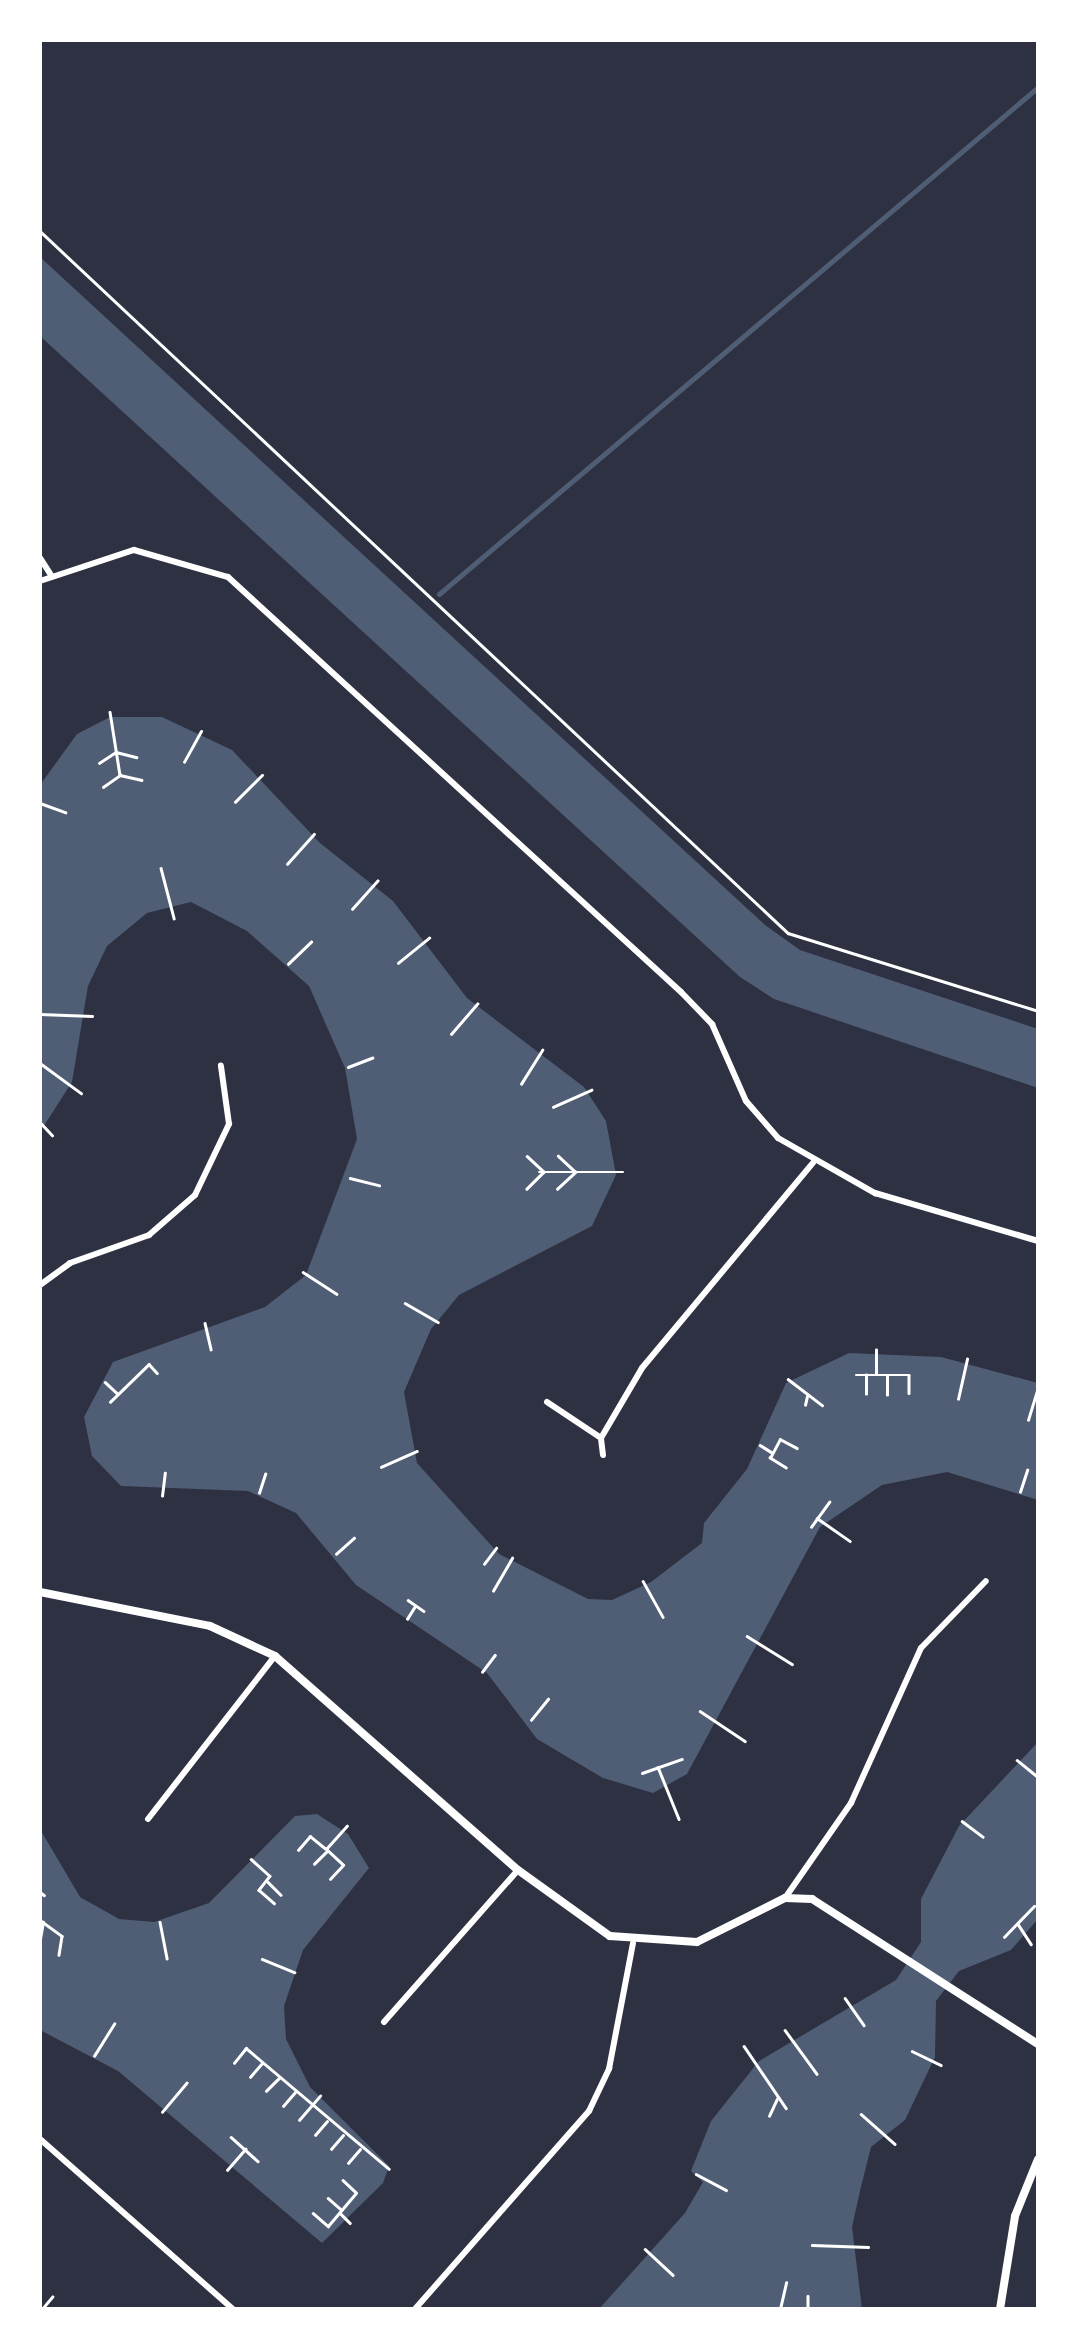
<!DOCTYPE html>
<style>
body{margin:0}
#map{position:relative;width:1078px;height:2349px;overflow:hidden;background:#2d3142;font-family:Inter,sans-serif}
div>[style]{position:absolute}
.water>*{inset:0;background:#4f5d75}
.stream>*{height:5px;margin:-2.5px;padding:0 2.5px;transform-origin:2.5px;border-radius:2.5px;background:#4f5d75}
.path>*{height:2.5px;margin:-1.25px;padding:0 1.25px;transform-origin:1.25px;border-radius:1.25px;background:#fff}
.minor>*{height:6px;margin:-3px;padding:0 3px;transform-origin:3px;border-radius:3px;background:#fff}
.tertiary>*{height:8px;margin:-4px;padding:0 4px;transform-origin:4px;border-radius:4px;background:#fff}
span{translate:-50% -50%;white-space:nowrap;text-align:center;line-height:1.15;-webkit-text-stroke:8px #fff;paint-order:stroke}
.frame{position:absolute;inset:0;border:42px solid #fff;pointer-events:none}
</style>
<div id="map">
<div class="water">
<i style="clip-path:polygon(40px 257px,765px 925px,800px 950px,1038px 1029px,1038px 1088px,774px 999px,740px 977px,40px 336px)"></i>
<i style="clip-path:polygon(110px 717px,162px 717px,232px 750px,320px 843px,393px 901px,467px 998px,584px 1087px,606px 1121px,616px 1175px,592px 1226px,459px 1295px,431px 1329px,404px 1392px,417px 1463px,499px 1554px,588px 1599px,612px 1600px,651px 1582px,702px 1543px,704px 1523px,747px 1469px,786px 1383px,849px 1353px,941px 1357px,1038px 1383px,1038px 1500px,947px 1472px,882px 1485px,820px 1527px,687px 1774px,653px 1793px,603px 1778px,537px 1739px,487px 1673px,356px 1585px,296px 1513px,248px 1491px,121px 1486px,92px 1456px,84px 1417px,113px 1362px,265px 1307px,306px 1275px,357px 1139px,345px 1068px,309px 986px,247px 931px,191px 902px,147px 913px,107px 946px,88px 986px,72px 1082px,40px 1132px,40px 785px,77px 734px)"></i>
<i style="clip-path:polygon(1038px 1742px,1038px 1919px,1011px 1950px,959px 1971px,936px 2001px,935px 2057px,905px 2120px,871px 2147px,860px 2191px,852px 2227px,862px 2309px,599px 2309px,685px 2213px,703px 2182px,691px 2171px,711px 2121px,759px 2061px,896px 1980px,921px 1942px,921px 1899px,959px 1826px)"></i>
<i style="clip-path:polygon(317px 1814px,348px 1834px,369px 1868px,303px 1950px,284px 2006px,286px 2039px,310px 2087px,389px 2166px,383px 2183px,322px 2243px,118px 2071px,40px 2030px,40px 1829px,80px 1897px,119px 1919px,154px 1922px,209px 1903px,295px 1816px)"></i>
</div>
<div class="stream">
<i style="left:439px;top:594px;width:785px;rotate:-40.24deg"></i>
</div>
<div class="path">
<i style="left:40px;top:231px;width:1026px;rotate:43.18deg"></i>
<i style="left:788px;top:933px;width:262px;rotate:17.3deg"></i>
<i style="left:110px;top:712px;width:64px;rotate:81deg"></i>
<i style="left:184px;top:762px;width:35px;rotate:-61deg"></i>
<i style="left:99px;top:763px;width:20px;rotate:-33deg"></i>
<i style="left:116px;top:752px;width:21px;rotate:14deg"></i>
<i style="left:103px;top:787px;width:21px;rotate:-35deg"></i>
<i style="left:120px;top:775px;width:22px;rotate:13deg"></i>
<i style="left:235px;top:802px;width:38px;rotate:-45deg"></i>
<i style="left:40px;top:803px;width:27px;rotate:20deg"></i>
<i style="left:287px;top:864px;width:40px;rotate:-48deg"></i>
<i style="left:161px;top:868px;width:52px;rotate:75.4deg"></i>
<i style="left:352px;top:909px;width:38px;rotate:-48deg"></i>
<i style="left:398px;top:963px;width:40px;rotate:-39deg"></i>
<i style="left:288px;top:964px;width:32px;rotate:-44deg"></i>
<i style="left:40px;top:1014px;width:52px;rotate:2.2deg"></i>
<i style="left:451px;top:1034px;width:40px;rotate:-49deg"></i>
<i style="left:40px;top:1063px;width:51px;rotate:36.2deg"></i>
<i style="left:348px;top:1067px;width:26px;rotate:-21deg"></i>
<i style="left:521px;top:1084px;width:40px;rotate:-58deg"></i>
<i style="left:553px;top:1107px;width:42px;rotate:-24.1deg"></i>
<i style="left:40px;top:1122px;width:18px;rotate:47deg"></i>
<i style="left:527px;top:1156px;width:23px;rotate:43deg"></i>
<i style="left:544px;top:1172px;width:24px;rotate:135deg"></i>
<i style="left:539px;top:1172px;width:84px"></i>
<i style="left:350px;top:1178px;width:30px;rotate:14deg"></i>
<i style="left:557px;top:1189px;width:25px;rotate:-43deg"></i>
<i style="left:575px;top:1172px;width:23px;rotate:-137deg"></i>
<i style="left:303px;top:1272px;width:40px;rotate:32.9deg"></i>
<i style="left:405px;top:1303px;width:38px;rotate:30deg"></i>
<i style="left:205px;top:1323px;width:27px;rotate:77deg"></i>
<i style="left:876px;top:1374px;width:24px;rotate:-90deg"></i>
<i style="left:856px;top:1375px;width:53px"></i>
<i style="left:909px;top:1375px;width:18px;rotate:90deg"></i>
<i style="left:788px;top:1379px;width:43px;rotate:37.4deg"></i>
<i style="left:105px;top:1382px;width:16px;rotate:43deg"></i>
<i style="left:866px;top:1394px;width:19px;rotate:-90deg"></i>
<i style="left:887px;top:1395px;width:19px;rotate:-90deg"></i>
<i style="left:958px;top:1399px;width:41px;rotate:-77.3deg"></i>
<i style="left:110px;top:1402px;width:54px;rotate:-44.3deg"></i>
<i style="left:149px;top:1364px;width:12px;rotate:48deg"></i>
<i style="left:805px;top:1405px;width:9px;rotate:-77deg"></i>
<i style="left:1028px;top:1420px;width:34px;rotate:-73deg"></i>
<i style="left:760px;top:1445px;width:13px;rotate:32deg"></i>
<i style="left:381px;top:1467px;width:39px;rotate:-24deg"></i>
<i style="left:786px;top:1468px;width:19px;rotate:-148deg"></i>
<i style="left:770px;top:1458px;width:21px;rotate:-62deg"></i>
<i style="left:780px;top:1439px;width:19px;rotate:28deg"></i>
<i style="left:1020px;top:1492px;width:23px;rotate:-72deg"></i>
<i style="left:259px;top:1493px;width:20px;rotate:-72deg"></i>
<i style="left:162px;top:1496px;width:23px;rotate:-83deg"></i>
<i style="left:817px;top:1518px;width:40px;rotate:34.9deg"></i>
<i style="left:811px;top:1527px;width:31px;rotate:-54deg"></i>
<i style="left:336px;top:1554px;width:24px;rotate:-42deg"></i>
<i style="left:484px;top:1564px;width:20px;rotate:-53deg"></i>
<i style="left:643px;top:1581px;width:41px;rotate:60.9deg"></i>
<i style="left:493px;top:1591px;width:38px;rotate:-60deg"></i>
<i style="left:408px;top:1600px;width:19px;rotate:35deg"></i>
<i style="left:407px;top:1619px;width:15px;rotate:-58deg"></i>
<i style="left:747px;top:1636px;width:53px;rotate:31.9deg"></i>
<i style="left:482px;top:1672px;width:21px;rotate:-53deg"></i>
<i style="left:700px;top:1711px;width:54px;rotate:33.7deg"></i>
<i style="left:531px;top:1720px;width:27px;rotate:-51deg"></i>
<i style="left:1017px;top:1760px;width:27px;rotate:39deg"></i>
<i style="left:658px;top:1767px;width:56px;rotate:68deg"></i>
<i style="left:642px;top:1773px;width:42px;rotate:-19.3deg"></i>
<i style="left:962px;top:1821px;width:26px;rotate:37deg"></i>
<i style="left:298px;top:1850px;width:18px;rotate:-49deg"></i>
<i style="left:310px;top:1836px;width:19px;rotate:39deg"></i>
<i style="left:251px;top:1859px;width:25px;rotate:42deg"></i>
<i style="left:270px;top:1876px;width:18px;rotate:128deg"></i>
<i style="left:259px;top:1890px;width:20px;rotate:41deg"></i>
<i style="left:314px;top:1864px;width:18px;rotate:-45deg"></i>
<i style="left:330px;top:1879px;width:19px;rotate:-47deg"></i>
<i style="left:343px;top:1865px;width:23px;rotate:-137deg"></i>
<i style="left:326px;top:1849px;width:31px;rotate:-48deg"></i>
<i style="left:268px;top:1882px;width:18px;rotate:45deg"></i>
<i style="left:40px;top:1892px;width:5px;rotate:37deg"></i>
<i style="left:40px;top:1920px;width:27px;rotate:36deg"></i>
<i style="left:62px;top:1936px;width:19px;rotate:99deg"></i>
<i style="left:160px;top:1922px;width:37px;rotate:79deg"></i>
<i style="left:1018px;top:1924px;width:24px;rotate:57deg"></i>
<i style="left:1004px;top:1937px;width:43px;rotate:-45.9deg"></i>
<i style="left:40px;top:1939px;width:17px;rotate:-80deg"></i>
<i style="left:262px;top:1959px;width:35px;rotate:22deg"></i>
<i style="left:845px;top:1998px;width:33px;rotate:55deg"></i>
<i style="left:785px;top:2030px;width:54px;rotate:54deg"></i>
<i style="left:744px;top:2046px;width:75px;rotate:55.9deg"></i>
<i style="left:912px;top:2051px;width:32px;rotate:26deg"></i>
<i style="left:94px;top:2056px;width:38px;rotate:-58deg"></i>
<i style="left:234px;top:2063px;width:19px;rotate:-51deg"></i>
<i style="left:246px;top:2048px;width:187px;rotate:40.2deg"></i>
<i style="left:250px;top:2077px;width:18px;rotate:-49deg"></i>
<i style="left:266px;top:2091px;width:18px;rotate:-45deg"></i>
<i style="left:283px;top:2106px;width:18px;rotate:-49deg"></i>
<i style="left:162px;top:2112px;width:38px;rotate:-50deg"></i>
<i style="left:861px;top:2114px;width:45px;rotate:41.4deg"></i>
<i style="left:769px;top:2116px;width:19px;rotate:-65deg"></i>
<i style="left:299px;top:2120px;width:32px;rotate:-49deg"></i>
<i style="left:315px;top:2135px;width:18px;rotate:-49deg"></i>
<i style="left:231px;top:2137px;width:36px;rotate:42deg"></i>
<i style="left:331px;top:2149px;width:18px;rotate:-49deg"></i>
<i style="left:348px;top:2163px;width:18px;rotate:-49deg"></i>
<i style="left:227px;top:2170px;width:28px;rotate:-49deg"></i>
<i style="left:696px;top:2174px;width:34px;rotate:28deg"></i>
<i style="left:328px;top:2198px;width:18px;rotate:41deg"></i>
<i style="left:313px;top:2213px;width:20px;rotate:41deg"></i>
<i style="left:328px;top:2226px;width:43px;rotate:-49.7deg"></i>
<i style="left:356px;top:2193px;width:18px;rotate:-137deg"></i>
<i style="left:340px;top:2213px;width:14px;rotate:45deg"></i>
<i style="left:812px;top:2245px;width:56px;rotate:2deg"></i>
<i style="left:645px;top:2249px;width:38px;rotate:43deg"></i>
<i style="left:808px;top:2296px;width:13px;rotate:90deg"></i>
<i style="left:42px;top:2309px;width:16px;rotate:-50deg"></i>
<i style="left:780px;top:2309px;width:27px;rotate:-77deg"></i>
</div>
<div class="minor">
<i style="left:40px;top:558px;width:20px;rotate:57deg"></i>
<i style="left:40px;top:581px;width:99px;rotate:-18.3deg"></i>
<i style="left:134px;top:550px;width:98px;rotate:16deg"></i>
<i style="left:228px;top:577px;width:614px;rotate:42.49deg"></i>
<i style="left:681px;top:992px;width:45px;rotate:45.9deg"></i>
<i style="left:712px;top:1024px;width:84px;rotate:66.2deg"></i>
<i style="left:746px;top:1101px;width:49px;rotate:49.1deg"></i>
<i style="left:778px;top:1138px;width:112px;rotate:29.6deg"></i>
<i style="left:875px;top:1193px;width:170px;rotate:16.4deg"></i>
<i style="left:40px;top:1285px;width:37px;rotate:-36deg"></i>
<i style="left:70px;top:1263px;width:84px;rotate:-19.5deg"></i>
<i style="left:149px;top:1235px;width:61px;rotate:-41deg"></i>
<i style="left:195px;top:1195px;width:79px;rotate:-64.4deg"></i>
<i style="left:229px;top:1124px;width:59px;rotate:-97.9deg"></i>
<i style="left:547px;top:1402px;width:65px;rotate:33.7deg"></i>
<i style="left:603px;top:1455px;width:17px;rotate:-97deg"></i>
<i style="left:601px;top:1438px;width:81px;rotate:-59.6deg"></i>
<i style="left:642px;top:1368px;width:267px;rotate:-50.2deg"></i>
<i style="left:148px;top:1819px;width:207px;rotate:-52.1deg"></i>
<i style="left:785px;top:1898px;width:116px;rotate:-55.2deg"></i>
<i style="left:851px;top:1803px;width:170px;rotate:-65.7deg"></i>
<i style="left:921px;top:1648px;width:93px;rotate:-45.9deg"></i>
<i style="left:384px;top:2022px;width:203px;rotate:-48.6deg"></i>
<i style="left:40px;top:2139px;width:257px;rotate:41.4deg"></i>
<i style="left:415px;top:2309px;width:264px;rotate:-48.7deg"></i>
<i style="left:589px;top:2111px;width:47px;rotate:-64.5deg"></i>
<i style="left:609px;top:2069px;width:128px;rotate:-79.2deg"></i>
</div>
<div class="tertiary">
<i style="left:40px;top:1592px;width:173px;rotate:11.3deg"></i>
<i style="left:210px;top:1626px;width:72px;rotate:24.8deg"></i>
<i style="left:275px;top:1656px;width:324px;rotate:41.4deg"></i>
<i style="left:518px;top:1870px;width:113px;rotate:35.7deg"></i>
<i style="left:610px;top:1936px;width:87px;rotate:3.9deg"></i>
<i style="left:697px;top:1942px;width:98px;rotate:-26.6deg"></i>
<i style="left:785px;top:1898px;width:27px;rotate:2deg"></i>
<i style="left:812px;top:1899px;width:269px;rotate:32.7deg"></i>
<i style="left:1000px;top:2309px;width:94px;rotate:-80.8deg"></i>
<i style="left:1015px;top:2216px;width:61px;rotate:-68deg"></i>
</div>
<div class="frame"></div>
</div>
